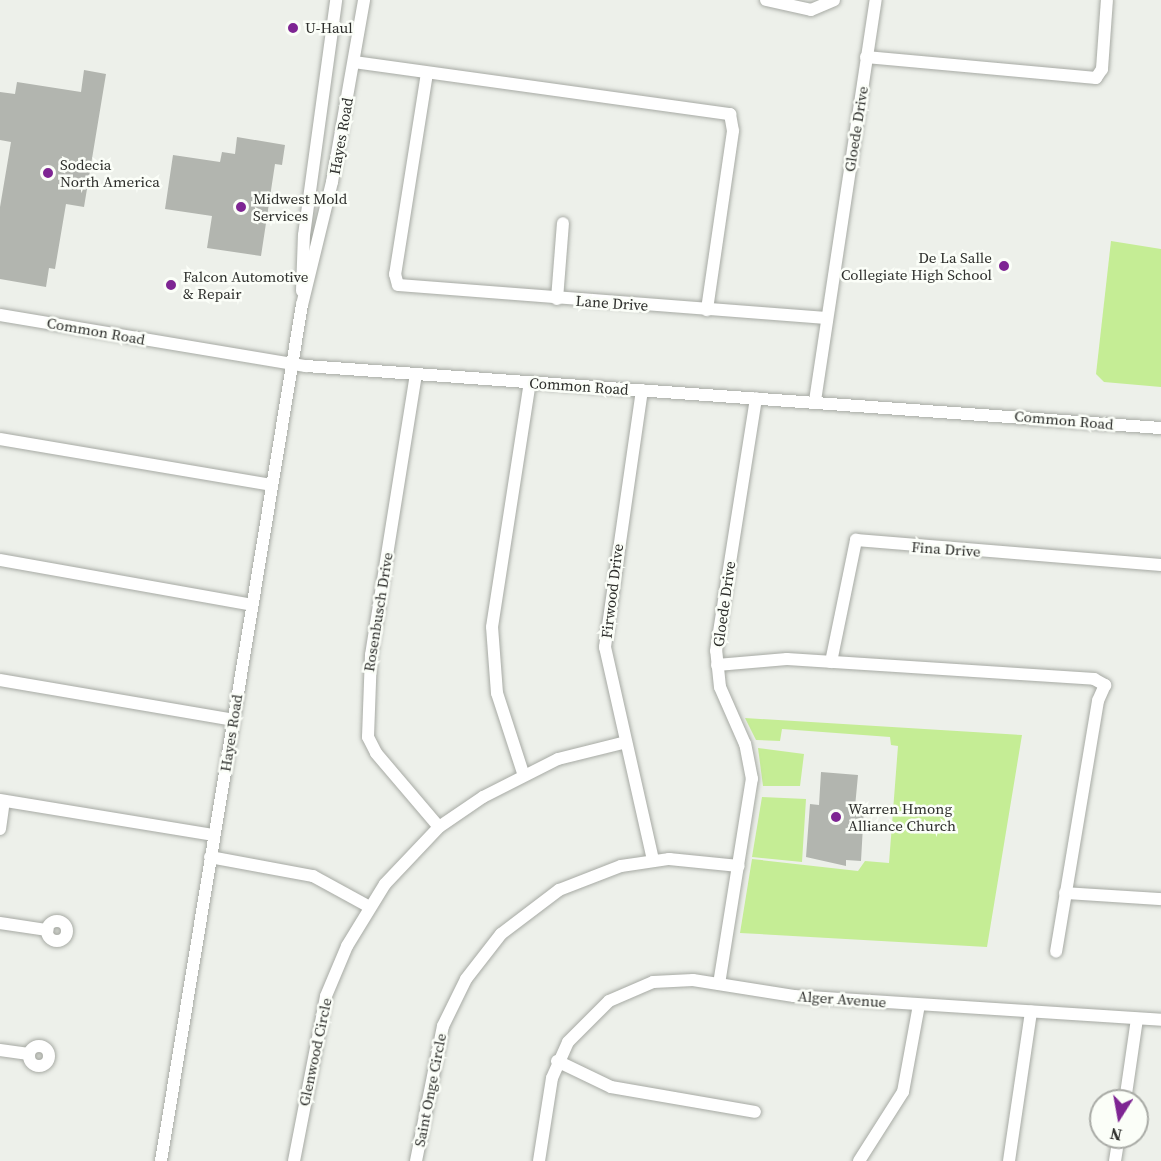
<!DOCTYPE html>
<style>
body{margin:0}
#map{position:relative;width:1161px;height:1161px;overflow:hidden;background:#edf0ea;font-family:"Source Serif 4",serif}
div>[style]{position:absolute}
.green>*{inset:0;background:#c5ed95}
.building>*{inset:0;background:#b2b5af}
.roads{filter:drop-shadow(0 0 2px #a7aaa4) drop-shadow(0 0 2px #a7aaa4)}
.minor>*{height:12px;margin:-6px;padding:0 6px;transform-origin:6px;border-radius:6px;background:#fff}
.minor>.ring{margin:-6px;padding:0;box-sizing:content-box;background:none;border:12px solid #fff;border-radius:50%}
.dots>*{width:16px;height:16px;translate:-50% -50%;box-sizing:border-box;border:3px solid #fbfef8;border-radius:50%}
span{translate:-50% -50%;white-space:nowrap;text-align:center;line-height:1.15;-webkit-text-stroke:5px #fbfef8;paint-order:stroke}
.poi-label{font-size:15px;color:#2e2f2c}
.left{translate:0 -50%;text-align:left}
.right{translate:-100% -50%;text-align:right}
.street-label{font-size:15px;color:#2e2f2c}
.north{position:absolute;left:1089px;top:1089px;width:60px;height:60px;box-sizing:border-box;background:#fbfef8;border:2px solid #a9aba6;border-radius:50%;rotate:191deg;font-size:16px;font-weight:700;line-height:24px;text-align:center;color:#2e2f2c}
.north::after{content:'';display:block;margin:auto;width:21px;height:27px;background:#7e2593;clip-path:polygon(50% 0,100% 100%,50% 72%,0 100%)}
</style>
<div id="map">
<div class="green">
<i style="clip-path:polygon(1111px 241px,1161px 249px,1161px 387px,1104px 382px,1096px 374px)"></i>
<i style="clip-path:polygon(745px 718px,1022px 735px,987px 947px,740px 933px,752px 859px,858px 871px,865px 861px,889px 863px,898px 746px,891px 745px,890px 737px,782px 729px,780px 741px,756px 740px)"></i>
<i style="clip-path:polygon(758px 748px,804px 754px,800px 786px,763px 786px)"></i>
<i style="clip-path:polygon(762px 797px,806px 799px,802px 862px,752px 857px)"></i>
</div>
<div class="building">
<i style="clip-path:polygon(84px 70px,106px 74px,84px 207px,66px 204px,55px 269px,49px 268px,46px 287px,0 279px,0 207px,11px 142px,0 140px,0 92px,15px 94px,17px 82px,81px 92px)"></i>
<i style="clip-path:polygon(237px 137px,285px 145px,282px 165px,275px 164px,261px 256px,207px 248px,212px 216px,165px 209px,173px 155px,220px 162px,222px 152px,235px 154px)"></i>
<i style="clip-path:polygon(821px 772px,858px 775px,855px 807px,864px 808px,861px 861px,846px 860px,846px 866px,806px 857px,810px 804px,819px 805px)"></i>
</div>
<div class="roads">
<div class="minor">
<i style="left:766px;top:0;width:46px;rotate:12.5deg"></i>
<i style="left:811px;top:10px;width:25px;rotate:-23deg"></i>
<i style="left:866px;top:57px;width:231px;rotate:5.2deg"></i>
<i style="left:1096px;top:78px;width:11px;rotate:-56deg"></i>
<i style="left:1102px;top:69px;width:69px;rotate:-85.9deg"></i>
<i style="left:354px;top:62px;width:380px;rotate:7.9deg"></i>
<i style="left:730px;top:114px;width:17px;rotate:80deg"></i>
<i style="left:733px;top:131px;width:181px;rotate:98.3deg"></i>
<i style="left:427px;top:73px;width:204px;rotate:99deg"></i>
<i style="left:395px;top:274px;width:11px;rotate:75deg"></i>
<i style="left:398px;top:285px;width:430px;rotate:4.4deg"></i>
<i style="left:302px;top:291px;width:56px;rotate:-88deg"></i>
<i style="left:304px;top:235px;width:237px;rotate:-82.2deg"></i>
<i style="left:557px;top:299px;width:76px;rotate:-85.5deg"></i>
<i style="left:0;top:315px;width:310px;rotate:9.5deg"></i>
<i style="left:306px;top:366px;width:857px;rotate:4.15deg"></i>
<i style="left:416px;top:374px;width:285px;rotate:99.1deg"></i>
<i style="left:371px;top:655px;width:82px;rotate:92.1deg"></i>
<i style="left:368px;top:737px;width:18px;rotate:63deg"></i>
<i style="left:376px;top:753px;width:97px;rotate:49.6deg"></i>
<i style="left:642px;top:390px;width:260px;rotate:98.2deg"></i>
<i style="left:605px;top:647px;width:218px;rotate:77.3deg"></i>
<i style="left:815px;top:401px;width:406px;rotate:-81.4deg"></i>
<i style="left:0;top:439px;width:275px;rotate:9.6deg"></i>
<i style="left:0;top:560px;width:256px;rotate:10.1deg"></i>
<i style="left:831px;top:662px;width:125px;rotate:-78.4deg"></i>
<i style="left:856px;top:540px;width:306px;rotate:4.7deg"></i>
<i style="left:717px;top:665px;width:70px;rotate:-4.9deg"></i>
<i style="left:787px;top:659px;width:308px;rotate:3.7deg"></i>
<i style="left:1094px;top:679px;width:13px;rotate:29deg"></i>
<i style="left:1105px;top:685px;width:17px;rotate:114deg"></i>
<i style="left:1098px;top:701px;width:254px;rotate:99.5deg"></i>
<i style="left:0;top:680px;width:236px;rotate:9.7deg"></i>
<i style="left:523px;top:773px;width:84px;rotate:-108deg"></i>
<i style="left:497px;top:693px;width:66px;rotate:-94.3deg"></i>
<i style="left:492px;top:627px;width:248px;rotate:-81.2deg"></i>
<i style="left:0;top:800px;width:217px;rotate:9.3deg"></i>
<i style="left:0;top:829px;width:28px;rotate:-82deg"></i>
<i style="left:210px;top:857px;width:105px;rotate:10.5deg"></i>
<i style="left:313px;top:876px;width:63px;rotate:28.6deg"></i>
<i style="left:1065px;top:893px;width:96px;rotate:3.6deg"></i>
<i class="ring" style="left:47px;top:921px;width:8px;height:8px"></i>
<i style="left:0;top:923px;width:48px;rotate:8.5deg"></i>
<i style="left:719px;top:984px;width:208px;rotate:-80.9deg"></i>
<i style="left:752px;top:779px;width:36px;rotate:-101deg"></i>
<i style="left:745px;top:744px;width:62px;rotate:-113.7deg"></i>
<i style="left:720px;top:687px;width:36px;rotate:-96deg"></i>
<i style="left:716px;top:651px;width:256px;rotate:-81deg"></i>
<i class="ring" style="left:29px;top:1046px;width:8px;height:8px"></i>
<i style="left:0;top:1050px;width:29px;rotate:8deg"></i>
<i style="left:557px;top:1061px;width:60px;rotate:25.7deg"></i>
<i style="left:611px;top:1087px;width:146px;rotate:9.8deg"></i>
<i style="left:1125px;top:1101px;width:83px;rotate:-81.7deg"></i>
<i style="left:161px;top:1161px;width:868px;rotate:-80.65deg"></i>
<i style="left:302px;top:305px;width:127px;rotate:-76.3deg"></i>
<i style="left:332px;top:182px;width:185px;rotate:-80deg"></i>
<i style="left:294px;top:1161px;width:168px;rotate:-79deg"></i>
<i style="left:326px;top:996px;width:54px;rotate:-67.2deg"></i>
<i style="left:347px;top:946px;width:73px;rotate:-58.5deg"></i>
<i style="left:385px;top:884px;width:79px;rotate:-46.5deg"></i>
<i style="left:439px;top:827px;width:53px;rotate:-34.3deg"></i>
<i style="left:483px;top:797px;width:84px;rotate:-26.9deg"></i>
<i style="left:558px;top:759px;width:70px;rotate:-14deg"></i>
<i style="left:416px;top:1161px;width:138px;rotate:-78.7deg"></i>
<i style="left:443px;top:1026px;width:52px;rotate:-63.9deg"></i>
<i style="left:466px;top:979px;width:57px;rotate:-52.1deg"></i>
<i style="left:501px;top:934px;width:73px;rotate:-37.2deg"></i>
<i style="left:559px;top:890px;width:66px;rotate:-21.2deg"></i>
<i style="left:621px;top:866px;width:49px;rotate:-8.3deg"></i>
<i style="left:669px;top:859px;width:70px;rotate:5.7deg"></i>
<i style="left:539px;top:1161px;width:84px;rotate:-81.1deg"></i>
<i style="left:552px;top:1078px;width:39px;rotate:-66deg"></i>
<i style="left:568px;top:1042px;width:58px;rotate:-45deg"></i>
<i style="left:609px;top:1001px;width:48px;rotate:-23.4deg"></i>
<i style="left:653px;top:982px;width:40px;rotate:-2.9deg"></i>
<i style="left:693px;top:980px;width:102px;rotate:9deg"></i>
<i style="left:794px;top:996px;width:368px;rotate:3.7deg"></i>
<i style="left:859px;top:1161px;width:82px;rotate:-57.5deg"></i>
<i style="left:903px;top:1092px;width:88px;rotate:-79.6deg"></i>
<i style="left:1009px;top:1161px;width:151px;rotate:-81.6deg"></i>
<i style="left:1115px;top:1161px;width:24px;rotate:-81deg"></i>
</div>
</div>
<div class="dots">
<i style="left:293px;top:28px;background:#7e2593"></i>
<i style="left:48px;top:173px;background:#7e2593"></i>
<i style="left:241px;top:207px;background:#7e2593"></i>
<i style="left:1004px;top:266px;background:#7e2593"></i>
<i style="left:171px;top:285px;background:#7e2593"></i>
<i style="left:836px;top:817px;background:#7e2593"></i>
</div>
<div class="poi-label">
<span class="left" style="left:305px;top:28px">U-Haul</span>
<span class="left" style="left:60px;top:173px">Sodecia<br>North America</span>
<span class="left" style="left:253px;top:207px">Midwest Mold<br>Services</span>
<span class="right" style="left:992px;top:266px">De La Salle<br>Collegiate High School</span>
<span class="left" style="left:183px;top:285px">Falcon Automotive<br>&amp; Repair</span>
<span class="left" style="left:848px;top:817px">Warren Hmong<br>Alliance Church</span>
</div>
<div class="street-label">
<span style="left:856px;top:129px;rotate:-81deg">Gloede Drive</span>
<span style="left:341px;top:136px;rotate:-80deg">Hayes Road</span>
<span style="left:612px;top:303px;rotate:4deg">Lane Drive</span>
<span style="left:96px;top:331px;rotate:10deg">Common Road</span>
<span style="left:579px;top:386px;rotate:4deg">Common Road</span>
<span style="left:1064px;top:420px;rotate:5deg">Common Road</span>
<span style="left:946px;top:549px;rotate:4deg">Fina Drive</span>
<span style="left:612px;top:591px;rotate:-83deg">Firwood Drive</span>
<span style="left:724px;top:604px;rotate:-82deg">Gloede Drive</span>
<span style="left:378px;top:612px;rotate:-81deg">Rosenbusch Drive</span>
<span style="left:231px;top:733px;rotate:-81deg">Hayes Road</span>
<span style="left:842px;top:999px;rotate:4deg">Alger Avenue</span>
<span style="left:315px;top:1052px;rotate:-78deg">Glenwood Circle</span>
<span style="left:430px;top:1090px;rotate:-79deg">Saint Onge Circle</span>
</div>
<div class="north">N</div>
</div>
